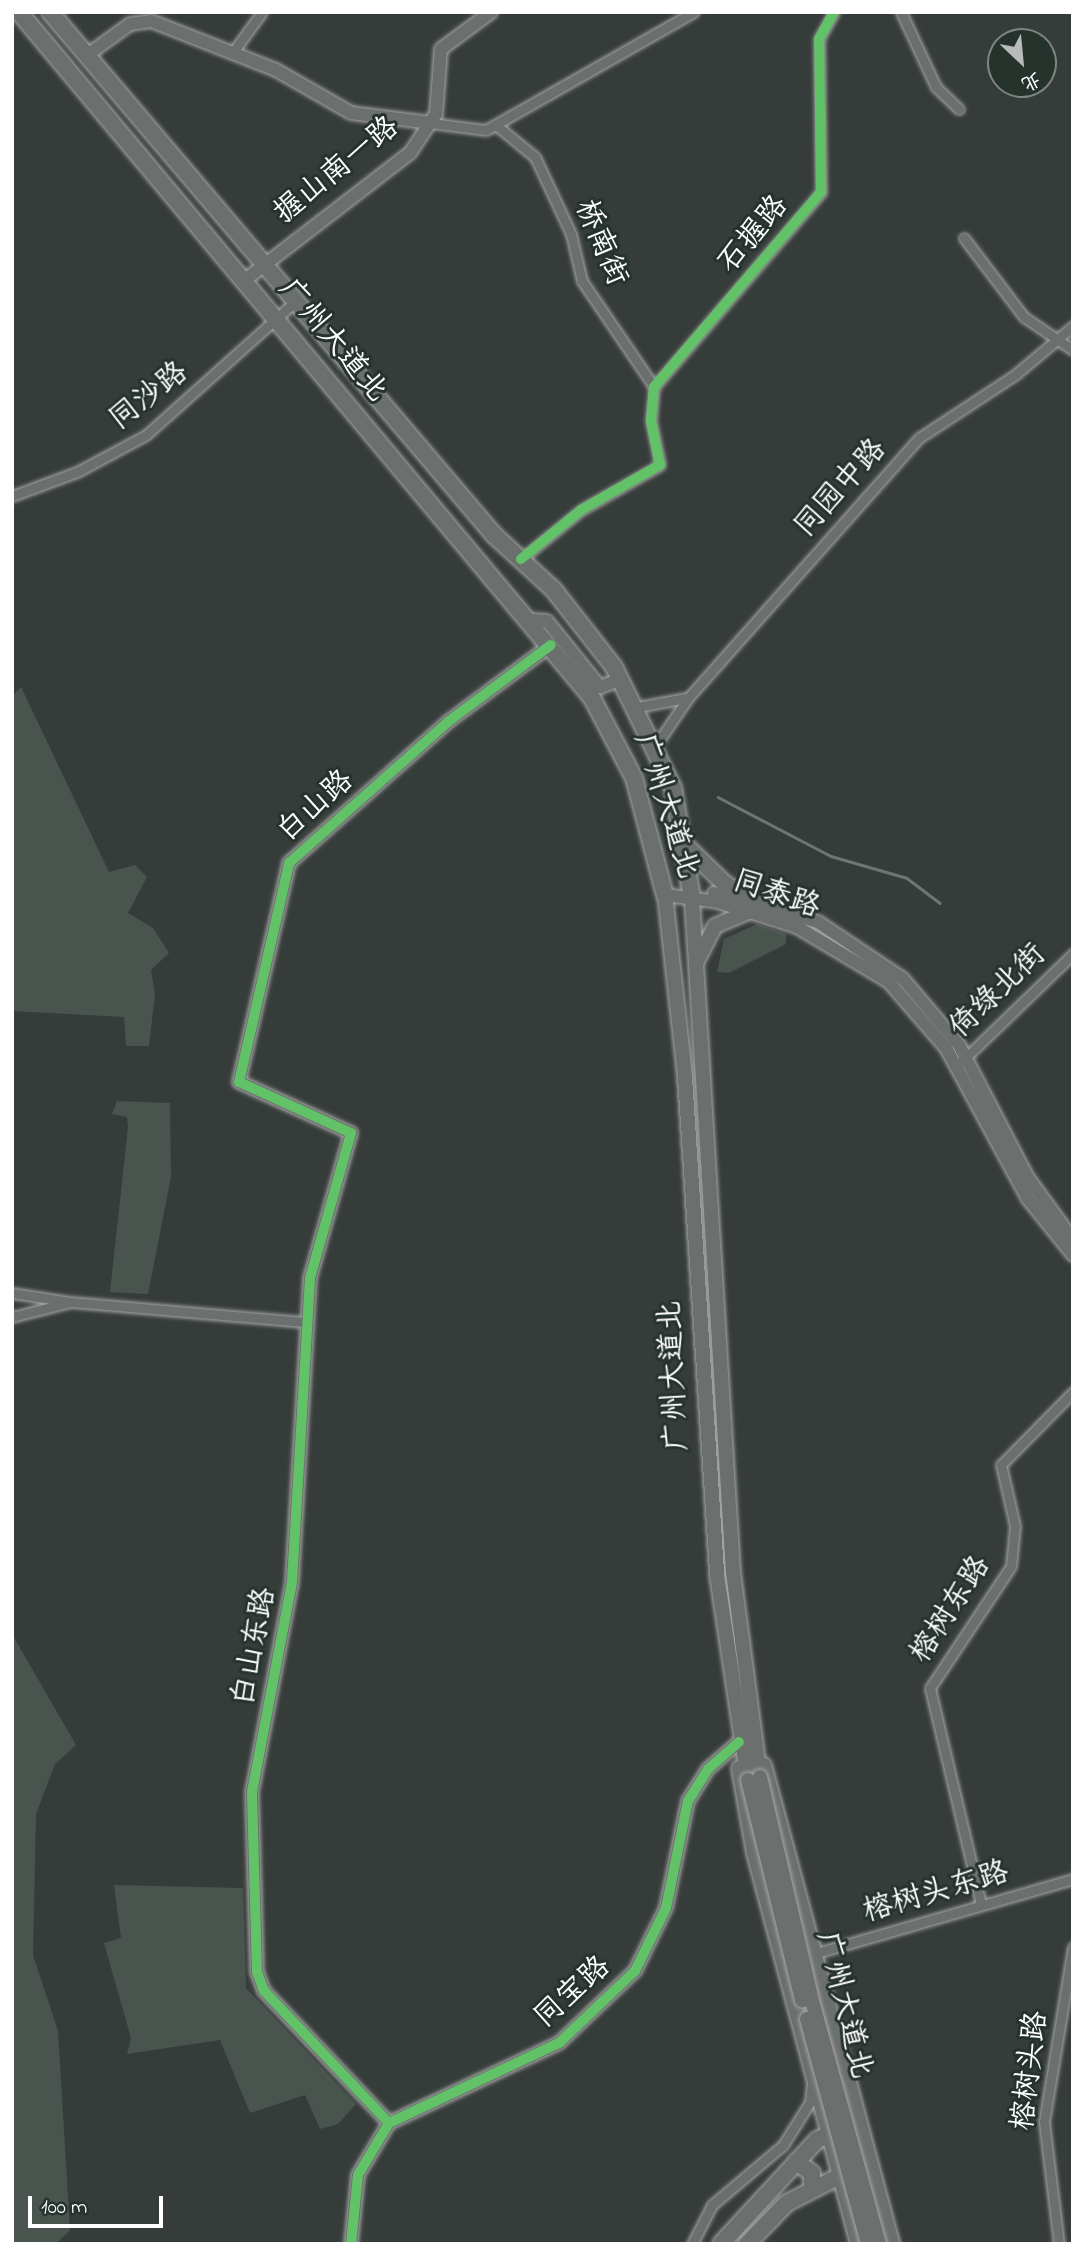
<!DOCTYPE html>
<meta charset="utf-8">
<style>
body{margin:0}
#map{position:relative;width:1085px;height:2256px;overflow:hidden;background:#363c39;font-family:"Indie Flower","LXGW WenKai TC",sans-serif}
div>[style]{position:absolute}
.green>*{inset:0;background:#4a544f}
.stream>*{height:2.5px;margin:-1.25px;padding:0 1.25px;transform-origin:1.25px;border-radius:1.25px;background:#6e7572}
.roads{filter:drop-shadow(0 0 2px #a5a7a6) drop-shadow(0 0 2px #a5a7a6)}
.street>*{height:9px;margin:-4.5px;padding:0 4.5px;transform-origin:4.5px;border-radius:4.5px;background:#6b6f6d}
.secondary>*{height:12px;margin:-6px;padding:0 6px;transform-origin:6px;border-radius:6px;background:#6b6f6d}
.primary>*{height:14px;margin:-7px;padding:0 7px;transform-origin:7px;border-radius:7px;background:#6b6f6d}
.highway>*{height:16px;margin:-8px;padding:0 8px;transform-origin:8px;border-radius:8px;background:#6b6f6d}
.bridges{filter:drop-shadow(0 0 2px #a5a7a6) drop-shadow(0 0 2px #a5a7a6)}
.primary-bridge>*{height:14px;margin:-7px;padding:0 7px;transform-origin:7px;border-radius:7px;background:#6b6f6d}
.cycleway>*{height:10px;margin:-5px;padding:0 5px;transform-origin:5px;border-radius:5px;background:#61c268}
span{translate:-50% -50%;white-space:nowrap;text-align:center;line-height:1.15;-webkit-text-stroke:6px #26332d;paint-order:stroke}
.street-label{font-size:30px;color:#fff}
.frame{position:absolute;inset:0;border:14px solid #fff;pointer-events:none}
.north{position:absolute;left:987px;top:28px;width:70px;height:70px;box-sizing:border-box;background:#26332d;border:2px solid #7d8581;border-radius:50%;rotate:154deg;font-size:19px;font-weight:700;line-height:28px;text-align:center;color:#fff}
.north::after{content:'';display:block;margin:auto;width:24px;height:32px;background:#b9bbba;clip-path:polygon(50% 0,100% 100%,50% 72%,0 100%)}
.scale{position:absolute;left:28px;top:2196px;width:135px;height:32px;box-sizing:border-box;border:4px solid #fff;border-top:0;padding-left:9px;font-size:21px;line-height:24px;white-space:nowrap;color:#fff;-webkit-text-stroke:5px #26332d;paint-order:stroke}
</style>
<div id="map">
<div class="green">
<i style="clip-path:polygon(21px 687px,109px 872px,135px 865px,147px 877px,128px 913px,153px 928px,169px 953px,151px 970px,155px 994px,149px 1046px,126px 1046px,124px 1017px,12px 1011px,12px 696px)"></i>
<i style="clip-path:polygon(757px 924px,786px 934px,786px 944px,729px 973px,717px 972px,724px 939px)"></i>
<i style="clip-path:polygon(117px 1101px,170px 1103px,171px 1177px,148px 1294px,110px 1292px,128px 1127px,127px 1117px,112px 1114px)"></i>
<i style="clip-path:polygon(12px 1634px,76px 1745px,55px 1764px,36px 1814px,33px 1955px,58px 2031px,70px 2230px,56px 2244px,12px 2244px)"></i>
<i style="clip-path:polygon(114px 1885px,243px 1888px,246px 1988px,356px 2104px,338px 2124px,320px 2129px,305px 2095px,250px 2113px,220px 2040px,127px 2054px,131px 2038px,104px 1943px,121px 1938px)"></i>
</div>
<div class="stream">
<i style="left:718px;top:797px;width:127px;rotate:27.6deg"></i>
<i style="left:831px;top:856px;width:79px;rotate:16.1deg"></i>
<i style="left:907px;top:878px;width:41px;rotate:37.1deg"></i>
</div>
<div class="roads">
<div class="street">
<i style="left:901px;top:12px;width:83px;rotate:65deg"></i>
<i style="left:936px;top:87px;width:32px;rotate:44deg"></i>
<i style="left:233px;top:52px;width:49px;rotate:-54.1deg"></i>
<i style="left:431px;top:123px;width:55px;rotate:7.3deg"></i>
<i style="left:486px;top:130px;width:239px;rotate:-29.6deg"></i>
<i style="left:496px;top:125px;width:50px;rotate:39.4deg"></i>
<i style="left:535px;top:157px;width:85px;rotate:64.9deg"></i>
<i style="left:571px;top:234px;width:48px;rotate:76.8deg"></i>
<i style="left:582px;top:281px;width:128px;rotate:55.8deg"></i>
<i style="left:964px;top:238px;width:99px;rotate:52.8deg"></i>
<i style="left:1024px;top:317px;width:59px;rotate:34deg"></i>
<i style="left:12px;top:496px;width:69px;rotate:-20.3deg"></i>
<i style="left:77px;top:472px;width:78px;rotate:-28.2deg"></i>
<i style="left:146px;top:435px;width:200px;rotate:-41.8deg"></i>
<i style="left:521px;top:559px;width:77px;rotate:-39.2deg"></i>
<i style="left:581px;top:510px;width:91px;rotate:-29.7deg"></i>
<i style="left:660px;top:465px;width:45px;rotate:-101.6deg"></i>
<i style="left:651px;top:421px;width:34px;rotate:-85deg"></i>
<i style="left:654px;top:387px;width:257px;rotate:-49.4deg"></i>
<i style="left:821px;top:192px;width:153px;rotate:-90.7deg"></i>
<i style="left:819px;top:39px;width:31px;rotate:-61deg"></i>
<i style="left:637px;top:707px;width:50px;rotate:-10.4deg"></i>
<i style="left:656px;top:745px;width:57px;rotate:-55.8deg"></i>
<i style="left:688px;top:698px;width:348px;rotate:-48.4deg"></i>
<i style="left:919px;top:438px;width:116px;rotate:-33.4deg"></i>
<i style="left:1016px;top:374px;width:75px;rotate:-40.1deg"></i>
<i style="left:961px;top:1062px;width:156px;rotate:-44deg"></i>
<i style="left:12px;top:1293px;width:60px;rotate:8.7deg"></i>
<i style="left:12px;top:1317px;width:61px;rotate:-14.3deg"></i>
<i style="left:71px;top:1302px;width:234px;rotate:4.9deg"></i>
<i style="left:981px;top:1904px;width:222px;rotate:-103.3deg"></i>
<i style="left:930px;top:1688px;width:146px;rotate:-56.4deg"></i>
<i style="left:1011px;top:1566px;width:40px;rotate:-84.3deg"></i>
<i style="left:1015px;top:1526px;width:63px;rotate:-102.9deg"></i>
<i style="left:1001px;top:1465px;width:103px;rotate:-45.4deg"></i>
<i style="left:813px;top:1954px;width:271px;rotate:-16.1deg"></i>
<i style="left:692px;top:2244px;width:44px;rotate:-62.9deg"></i>
<i style="left:712px;top:2205px;width:93px;rotate:-40.2deg"></i>
<i style="left:783px;top:2145px;width:51px;rotate:-57.9deg"></i>
<i style="left:810px;top:2102px;width:18px;rotate:-84deg"></i>
<i style="left:1059px;top:2244px;width:123px;rotate:-97deg"></i>
<i style="left:1044px;top:2122px;width:177px;rotate:-80.6deg"></i>
</div>
<div class="secondary">
<i style="left:86px;top:56px;width:54px;rotate:-36deg"></i>
<i style="left:130px;top:24px;width:21px;rotate:-8deg"></i>
<i style="left:151px;top:21px;width:134px;rotate:21.4deg"></i>
<i style="left:276px;top:70px;width:86px;rotate:29.8deg"></i>
<i style="left:351px;top:113px;width:81px;rotate:7.1deg"></i>
<i style="left:245px;top:280px;width:208px;rotate:-37.6deg"></i>
<i style="left:410px;top:153px;width:47px;rotate:-56.3deg"></i>
<i style="left:436px;top:114px;width:65px;rotate:-85.6deg"></i>
<i style="left:441px;top:49px;width:62px;rotate:-36.5deg"></i>
<i style="left:533px;top:620px;width:14px;rotate:4deg"></i>
<i style="left:547px;top:621px;width:85px;rotate:51.2deg"></i>
<i style="left:600px;top:687px;width:23px;rotate:-20deg"></i>
<i style="left:714px;top:893px;width:108px;rotate:15.6deg"></i>
<i style="left:818px;top:922px;width:102px;rotate:33.8deg"></i>
<i style="left:903px;top:979px;width:87px;rotate:49.7deg"></i>
<i style="left:959px;top:1045px;width:150px;rotate:62.6deg"></i>
<i style="left:1028px;top:1178px;width:77px;rotate:54deg"></i>
<i style="left:665px;top:895px;width:53px;rotate:7.5deg"></i>
<i style="left:718px;top:902px;width:83px;rotate:17.6deg"></i>
<i style="left:797px;top:927px;width:107px;rotate:30.9deg"></i>
<i style="left:889px;top:982px;width:87px;rotate:49.2deg"></i>
<i style="left:946px;top:1048px;width:172px;rotate:61.5deg"></i>
<i style="left:1028px;top:1199px;width:72px;rotate:51.2deg"></i>
<i style="left:389px;top:2123px;width:182px;rotate:-133.4deg"></i>
<i style="left:264px;top:1991px;width:20px;rotate:-110deg"></i>
<i style="left:257px;top:1972px;width:180px;rotate:-91.6deg"></i>
<i style="left:252px;top:1792px;width:214px;rotate:-79.2deg"></i>
<i style="left:292px;top:1582px;width:305px;rotate:-86.6deg"></i>
<i style="left:310px;top:1278px;width:151px;rotate:-74.2deg"></i>
<i style="left:351px;top:1133px;width:123px;rotate:-155.5deg"></i>
<i style="left:239px;top:1082px;width:225px;rotate:-77.1deg"></i>
<i style="left:289px;top:863px;width:214px;rotate:-41.6deg"></i>
<i style="left:449px;top:721px;width:127px;rotate:-36.7deg"></i>
<i style="left:351px;top:2244px;width:69px;rotate:-84.2deg"></i>
<i style="left:358px;top:2175px;width:61px;rotate:-59.2deg"></i>
<i style="left:389px;top:2123px;width:188px;rotate:-25.2deg"></i>
<i style="left:559px;top:2043px;width:105px;rotate:-43.5deg"></i>
<i style="left:635px;top:1971px;width:70px;rotate:-63.8deg"></i>
<i style="left:666px;top:1908px;width:109px;rotate:-78.4deg"></i>
<i style="left:688px;top:1801px;width:38px;rotate:-58deg"></i>
<i style="left:708px;top:1769px;width:41px;rotate:-41.1deg"></i>
</div>
<div class="primary">
<i style="left:665px;top:895px;width:183px;rotate:83.7deg"></i>
<i style="left:685px;top:1077px;width:499px;rotate:86.3deg"></i>
<i style="left:717px;top:1575px;width:207px;rotate:81.4deg"></i>
<i style="left:692px;top:898px;width:675px;rotate:86.52deg"></i>
<i style="left:733px;top:1572px;width:207px;rotate:82.5deg"></i>
<i style="left:696px;top:963px;width:42px;rotate:-62.8deg"></i>
<i style="left:715px;top:926px;width:39px;rotate:-23deg"></i>
<i style="left:764px;top:1765px;width:496px;rotate:75deg"></i>
<i style="left:739px;top:1768px;width:86px;rotate:80deg"></i>
<i style="left:754px;top:1853px;width:405px;rotate:75.1deg"></i>
</div>
<div class="highway">
<i style="left:19px;top:12px;width:894px;rotate:50.13deg"></i>
<i style="left:592px;top:698px;width:90px;rotate:62.3deg"></i>
<i style="left:634px;top:778px;width:121px;rotate:75.2deg"></i>
<i style="left:50px;top:12px;width:686px;rotate:49.67deg"></i>
<i style="left:494px;top:535px;width:80px;rotate:42.5deg"></i>
<i style="left:553px;top:589px;width:99px;rotate:52deg"></i>
<i style="left:614px;top:667px;width:135px;rotate:64deg"></i>
<i style="left:673px;top:788px;width:112px;rotate:80.2deg"></i>
<i style="left:688px;top:848px;width:53px;rotate:44.2deg"></i>
<i style="left:726px;top:885px;width:38px;rotate:27deg"></i>
<i style="left:796px;top:2162px;width:19px;rotate:35deg"></i>
<i style="left:812px;top:2173px;width:13px;rotate:90deg"></i>
<i style="left:721px;top:2244px;width:142px;rotate:-47.3deg"></i>
<i style="left:817px;top:2140px;width:43px;rotate:-23.6deg"></i>
<i style="left:747px;top:2244px;width:57px;rotate:-45.7deg"></i>
<i style="left:787px;top:2203px;width:90px;rotate:-27.1deg"></i>
</div>
</div>
<div class="bridges">
<div class="primary-bridge">
<i style="left:760px;top:1777px;width:226px;rotate:76.9deg"></i>
<i style="left:811px;top:1997px;width:256px;rotate:74.6deg"></i>
<i style="left:748px;top:1780px;width:227px;rotate:76.2deg"></i>
<i style="left:807px;top:2019px;width:233px;rotate:74.8deg"></i>
</div>
</div>
<div class="cycleway">
<i style="left:521px;top:559px;width:77px;rotate:-39.2deg"></i>
<i style="left:581px;top:510px;width:91px;rotate:-29.7deg"></i>
<i style="left:660px;top:465px;width:45px;rotate:-101.6deg"></i>
<i style="left:651px;top:421px;width:34px;rotate:-85deg"></i>
<i style="left:654px;top:387px;width:257px;rotate:-49.4deg"></i>
<i style="left:821px;top:192px;width:153px;rotate:-90.7deg"></i>
<i style="left:819px;top:39px;width:31px;rotate:-61deg"></i>
<i style="left:389px;top:2123px;width:182px;rotate:-133.4deg"></i>
<i style="left:264px;top:1991px;width:20px;rotate:-110deg"></i>
<i style="left:257px;top:1972px;width:180px;rotate:-91.6deg"></i>
<i style="left:252px;top:1792px;width:214px;rotate:-79.2deg"></i>
<i style="left:292px;top:1582px;width:305px;rotate:-86.6deg"></i>
<i style="left:310px;top:1278px;width:151px;rotate:-74.2deg"></i>
<i style="left:351px;top:1133px;width:123px;rotate:-155.5deg"></i>
<i style="left:239px;top:1082px;width:225px;rotate:-77.1deg"></i>
<i style="left:289px;top:863px;width:214px;rotate:-41.6deg"></i>
<i style="left:449px;top:721px;width:127px;rotate:-36.7deg"></i>
<i style="left:351px;top:2244px;width:69px;rotate:-84.2deg"></i>
<i style="left:358px;top:2175px;width:61px;rotate:-59.2deg"></i>
<i style="left:389px;top:2123px;width:188px;rotate:-25.2deg"></i>
<i style="left:559px;top:2043px;width:105px;rotate:-43.5deg"></i>
<i style="left:635px;top:1971px;width:70px;rotate:-63.8deg"></i>
<i style="left:666px;top:1908px;width:109px;rotate:-78.4deg"></i>
<i style="left:688px;top:1801px;width:38px;rotate:-58deg"></i>
<i style="left:708px;top:1769px;width:41px;rotate:-41.1deg"></i>
</div>
<div class="street-label">
<span style="left:337px;top:171px;rotate:-39deg">握山南一路</span>
<span style="left:754px;top:235px;rotate:-50deg">石握路</span>
<span style="left:600px;top:243px;rotate:67deg">桥南街</span>
<span style="left:332px;top:341px;rotate:50deg">广州大道北</span>
<span style="left:149px;top:397px;rotate:-38deg">同沙路</span>
<span style="left:841px;top:489px;rotate:-48deg">同园中路</span>
<span style="left:665px;top:806px;rotate:72deg">广州大道北</span>
<span style="left:316px;top:807px;rotate:-42deg">白山路</span>
<span style="left:776px;top:895px;rotate:19deg">同泰路</span>
<span style="left:998px;top:992px;rotate:-44deg">倚绿北街</span>
<span style="left:675px;top:1376px;rotate:-93deg">广州大道北</span>
<span style="left:951px;top:1610px;rotate:-57deg">榕树东路</span>
<span style="left:255px;top:1647px;rotate:-79deg">白山东路</span>
<span style="left:936px;top:1893px;rotate:-16deg">榕树头东路</span>
<span style="left:573px;top:1993px;rotate:-42deg">同宝路</span>
<span style="left:843px;top:2005px;rotate:76deg">广州大道北</span>
<span style="left:1031px;top:2071px;rotate:-83deg">榕树头路</span>
</div>
<div class="frame"></div>
<div class="north">北</div>
<div class="scale">100 m</div>
</div>
